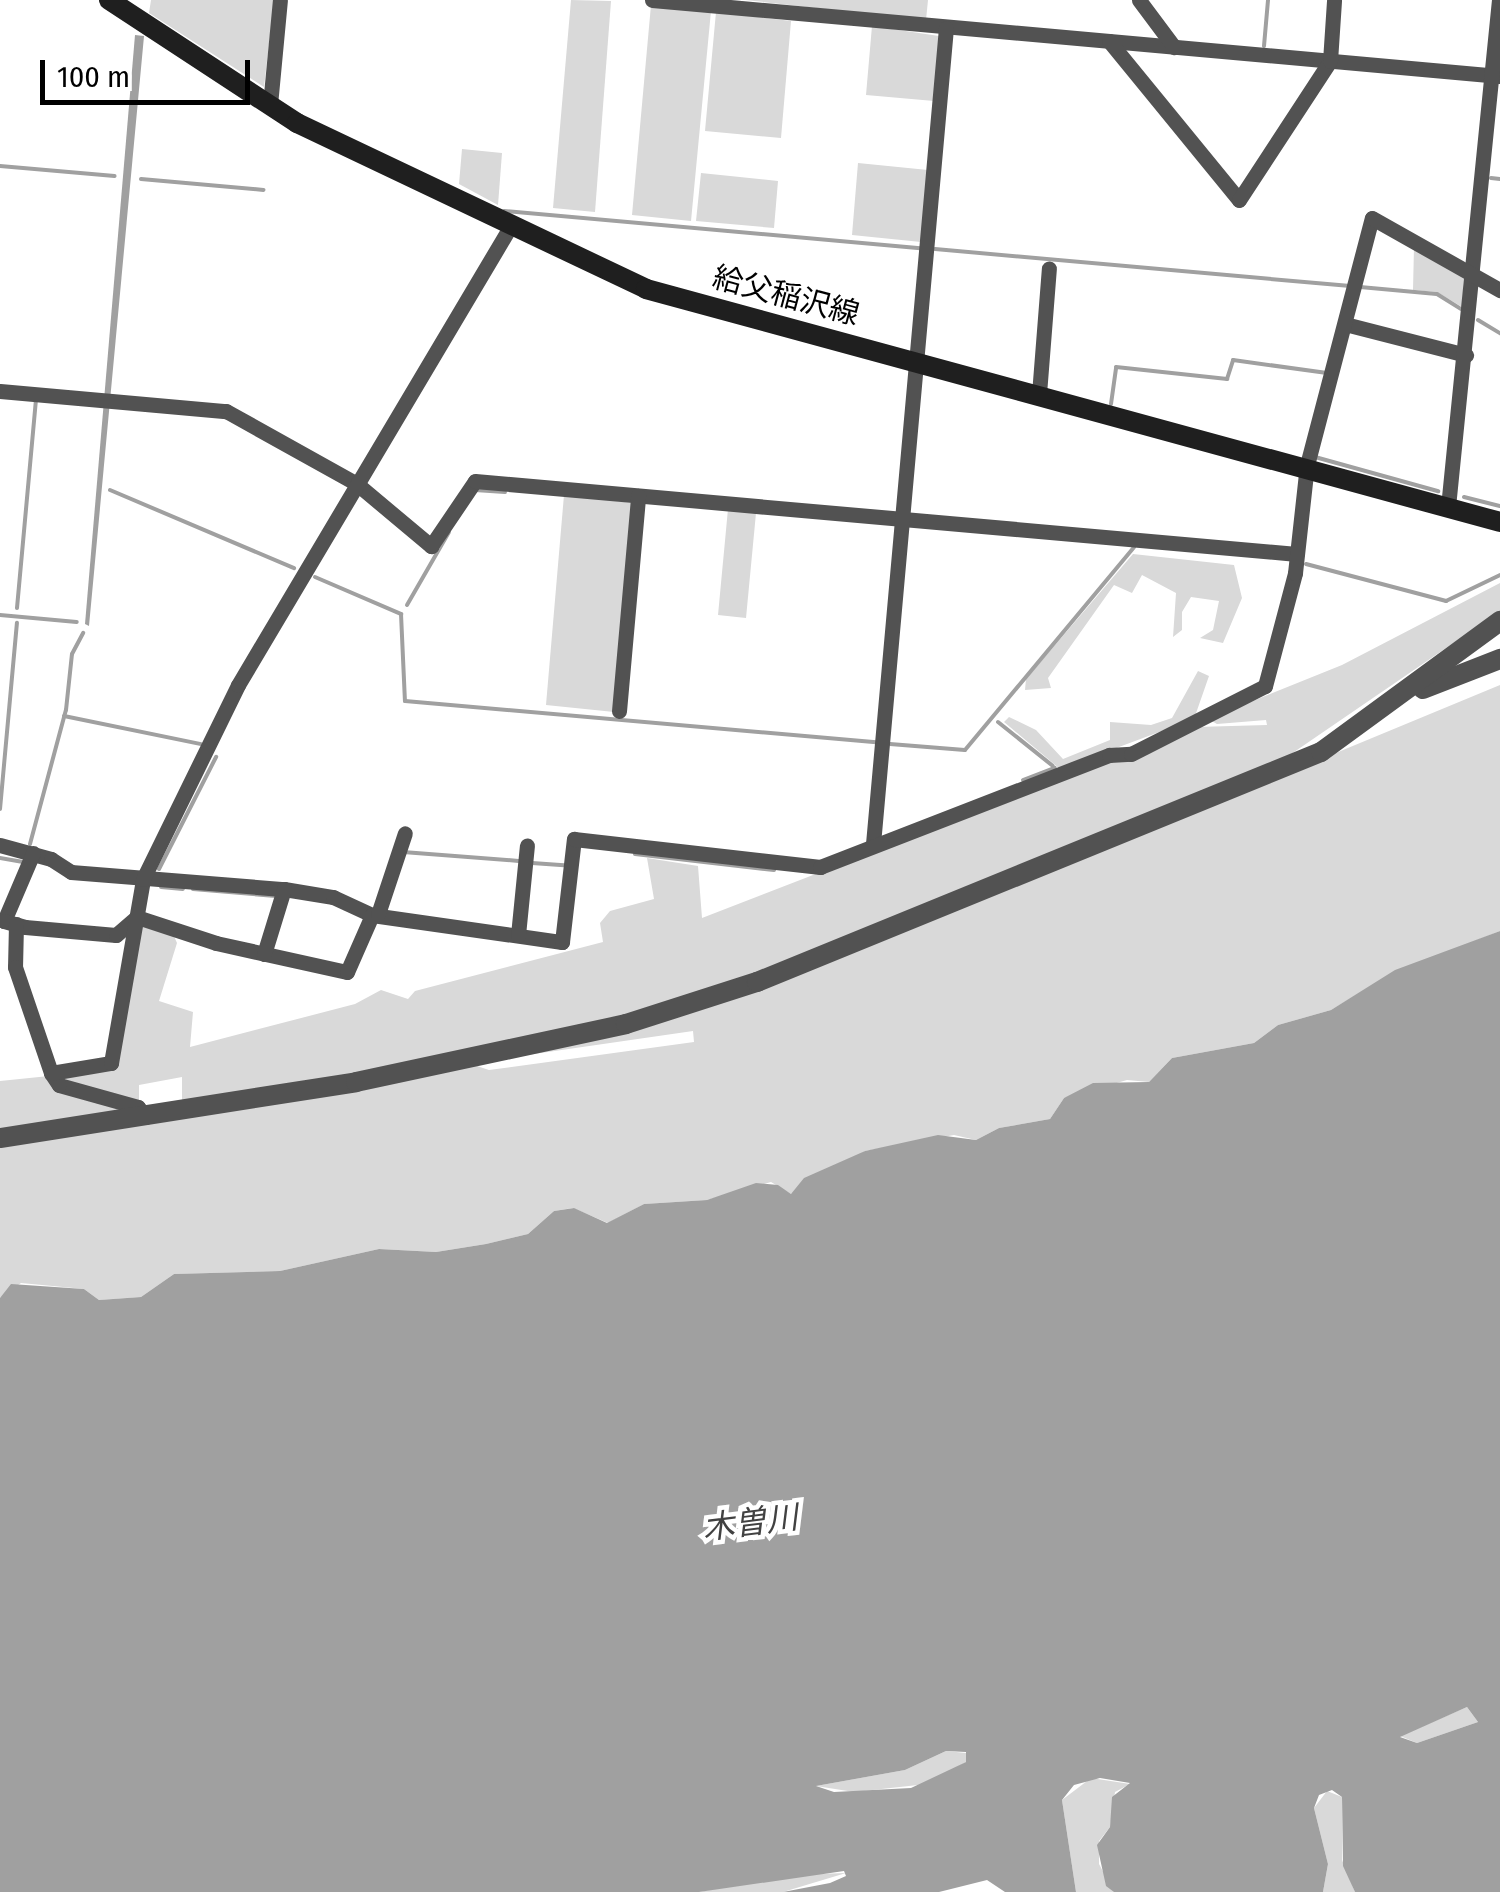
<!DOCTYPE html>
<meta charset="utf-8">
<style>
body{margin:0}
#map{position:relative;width:1500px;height:1892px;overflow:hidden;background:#fff;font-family:"Fira Sans Condensed","Noto Sans JP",sans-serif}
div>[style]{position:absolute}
.green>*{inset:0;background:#d9d9d9}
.water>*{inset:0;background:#a0a0a0}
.stream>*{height:4px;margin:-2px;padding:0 2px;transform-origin:2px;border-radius:2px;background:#a0a0a0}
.minor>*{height:15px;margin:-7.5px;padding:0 7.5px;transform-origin:7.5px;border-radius:7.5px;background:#525252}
.tertiary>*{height:20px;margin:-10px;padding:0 10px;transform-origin:10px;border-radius:10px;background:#525252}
.secondary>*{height:20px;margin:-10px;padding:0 10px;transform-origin:10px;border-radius:10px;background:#1f1f1f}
span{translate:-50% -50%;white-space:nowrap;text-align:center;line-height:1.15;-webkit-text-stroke:9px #fff;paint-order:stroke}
.street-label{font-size:30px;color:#000}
.water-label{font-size:32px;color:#414141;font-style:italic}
.scale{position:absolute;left:40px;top:60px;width:210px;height:45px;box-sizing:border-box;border:5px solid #000;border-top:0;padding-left:12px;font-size:30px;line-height:35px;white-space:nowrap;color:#000;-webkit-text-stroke:8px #fff;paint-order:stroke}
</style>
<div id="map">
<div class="green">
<i style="clip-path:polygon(151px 0,274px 0,264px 87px,149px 13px)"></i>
<i style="clip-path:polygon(571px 0,611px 1px,595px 212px,553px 208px)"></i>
<i style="clip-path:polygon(745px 0,928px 0,926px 20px)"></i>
<i style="clip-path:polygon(651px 5px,711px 11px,691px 221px,632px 215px)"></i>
<i style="clip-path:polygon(716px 12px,791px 21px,781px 138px,705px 131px)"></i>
<i style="clip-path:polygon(872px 26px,939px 36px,934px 101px,866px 95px)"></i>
<i style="clip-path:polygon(462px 149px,502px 153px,498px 205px,459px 184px)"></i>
<i style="clip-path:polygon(858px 163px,928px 170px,921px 242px,852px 235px)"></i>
<i style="clip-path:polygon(701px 173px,778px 181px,774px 228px,696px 221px)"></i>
<i style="clip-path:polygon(1414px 247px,1464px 277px,1462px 307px,1437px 292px,1413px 290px)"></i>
<i style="clip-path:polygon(564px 495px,633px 503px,614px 712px,546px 705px)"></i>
<i style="clip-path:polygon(728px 509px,756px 513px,746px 618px,718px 615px)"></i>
<i style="clip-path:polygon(1133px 554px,1234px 565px,1242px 598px,1223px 643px,1200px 638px,1213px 630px,1219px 601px,1191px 597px,1182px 612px,1182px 630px,1173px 637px,1176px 593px,1142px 575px,1132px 593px,1114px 585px,1048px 678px,1051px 688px,1025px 690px,1026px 679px)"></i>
<i style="clip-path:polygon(1500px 583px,1500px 611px,1278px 763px,763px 972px,632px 1015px,496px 1048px,182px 1104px,182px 1077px,139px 1085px,139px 1105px,62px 1084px,61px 1075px,116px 1065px,140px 923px,173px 934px,177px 943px,159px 1001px,193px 1012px,190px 1047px,355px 1004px,381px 990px,408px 999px,415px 991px,603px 942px,600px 923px,610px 911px,654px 899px,647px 858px,698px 866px,702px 918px,1196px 727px,1267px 725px,1266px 720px,1217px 724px,1208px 719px,1342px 665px)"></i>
<i style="clip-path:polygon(1198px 671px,1209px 676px,1194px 719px,1060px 769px,1004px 722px,1009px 717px,1036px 730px,1063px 759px,1110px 740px,1110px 722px,1151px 725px,1172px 718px)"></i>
<i style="clip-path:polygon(1500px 685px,1500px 931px,1391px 974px,1331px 1010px,1278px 1025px,1254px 1043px,1172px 1058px,1149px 1082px,1127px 1080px,1064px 1098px,1050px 1119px,999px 1128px,976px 1140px,954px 1135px,865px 1151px,791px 1194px,771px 1182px,707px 1200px,644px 1204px,608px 1223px,573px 1208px,554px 1211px,528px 1234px,486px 1244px,436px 1252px,379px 1249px,280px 1271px,174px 1274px,141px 1297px,99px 1300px,84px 1289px,21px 1283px,0 1298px,0 1144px,474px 1065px,489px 1070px,694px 1042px,693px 1031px,500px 1059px,882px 941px)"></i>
<i style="clip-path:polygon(49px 1076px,136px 1110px,0 1132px,0 1081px)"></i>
<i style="clip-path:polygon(1467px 1707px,1478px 1722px,1417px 1743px,1400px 1736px)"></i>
<i style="clip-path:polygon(946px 1751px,966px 1753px,966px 1762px,927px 1784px,854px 1792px,816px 1786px,905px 1770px)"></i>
<i style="clip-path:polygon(1091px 1778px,1130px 1784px,1115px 1792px,1110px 1827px,1099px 1841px,1099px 1864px,1114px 1892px,1076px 1892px,1062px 1800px)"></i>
<i style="clip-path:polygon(1327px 1791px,1342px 1797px,1342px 1860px,1355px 1892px,1323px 1892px,1328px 1864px,1314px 1808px)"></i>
<i style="clip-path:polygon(846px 1873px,783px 1892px,699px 1892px,785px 1875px)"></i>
</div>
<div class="water">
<i style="clip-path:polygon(135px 35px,144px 36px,89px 626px,85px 624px)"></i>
<i style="clip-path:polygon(evenodd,1500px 931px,1500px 1892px,1355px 1892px,1343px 1866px,1342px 1797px,1332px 1790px,1319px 1795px,1314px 1808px,1328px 1864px,1323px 1892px,1114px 1892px,1106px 1886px,1097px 1845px,1110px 1827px,1112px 1797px,1130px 1783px,1100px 1778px,1074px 1785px,1062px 1800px,1076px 1892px,1005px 1892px,987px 1880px,939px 1892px,783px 1892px,830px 1883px,846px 1876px,844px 1871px,699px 1892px,0 1892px,0 1298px,11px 1284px,84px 1289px,99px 1300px,141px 1297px,174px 1274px,280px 1271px,379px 1249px,436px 1252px,486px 1244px,528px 1234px,554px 1211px,574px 1208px,607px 1223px,644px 1204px,707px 1200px,756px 1183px,778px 1185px,791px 1194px,804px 1178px,865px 1151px,938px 1135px,976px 1140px,999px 1128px,1050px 1119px,1064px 1098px,1093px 1083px,1149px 1082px,1172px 1058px,1254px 1043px,1278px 1025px,1331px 1010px,1395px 970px,1500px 931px,1467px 1707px,1478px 1722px,1417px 1743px,1400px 1737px,1467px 1707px,1500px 931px,946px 1751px,966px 1752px,966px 1762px,911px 1788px,834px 1792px,816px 1786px,905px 1770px,946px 1751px)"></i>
</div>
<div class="stream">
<i style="left:1264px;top:46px;width:46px;rotate:-85deg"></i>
<i style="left:0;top:166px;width:115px;rotate:5deg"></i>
<i style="left:1491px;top:178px;width:9px;rotate:6deg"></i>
<i style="left:141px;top:179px;width:123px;rotate:5.1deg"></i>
<i style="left:504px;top:211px;width:418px;rotate:5.1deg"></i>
<i style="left:935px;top:249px;width:417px;rotate:5.1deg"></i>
<i style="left:1360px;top:287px;width:77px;rotate:5.2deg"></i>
<i style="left:1437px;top:294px;width:28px;rotate:32deg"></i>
<i style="left:1478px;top:320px;width:26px;rotate:31deg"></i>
<i style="left:1111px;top:404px;width:37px;rotate:-82deg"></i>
<i style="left:1116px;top:367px;width:112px;rotate:6.2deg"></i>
<i style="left:1227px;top:379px;width:20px;rotate:-72deg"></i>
<i style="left:1233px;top:360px;width:95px;rotate:7.9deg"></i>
<i style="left:1315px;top:457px;width:128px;rotate:15.5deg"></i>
<i style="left:110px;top:490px;width:200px;rotate:23deg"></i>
<i style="left:475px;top:490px;width:30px;rotate:4deg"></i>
<i style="left:1464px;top:497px;width:37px;rotate:14deg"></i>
<i style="left:1306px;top:564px;width:145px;rotate:14.8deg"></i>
<i style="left:1446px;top:601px;width:60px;rotate:-25.7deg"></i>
<i style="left:315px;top:577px;width:94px;rotate:23.3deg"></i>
<i style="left:401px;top:614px;width:87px;rotate:87.4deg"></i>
<i style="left:405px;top:701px;width:473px;rotate:5deg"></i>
<i style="left:407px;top:605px;width:84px;rotate:-60.1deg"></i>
<i style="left:17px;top:608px;width:209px;rotate:-84.8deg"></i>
<i style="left:0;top:615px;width:77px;rotate:5.2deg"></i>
<i style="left:64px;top:716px;width:140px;rotate:11.6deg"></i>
<i style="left:998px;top:722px;width:70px;rotate:38.7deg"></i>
<i style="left:890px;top:744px;width:75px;rotate:4.6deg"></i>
<i style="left:965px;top:750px;width:264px;rotate:-50.2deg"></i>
<i style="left:1023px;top:780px;width:34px;rotate:-21deg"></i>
<i style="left:0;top:809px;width:187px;rotate:-84.8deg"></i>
<i style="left:30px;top:844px;width:139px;rotate:-75deg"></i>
<i style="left:66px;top:710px;width:56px;rotate:-83.9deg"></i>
<i style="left:72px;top:654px;width:24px;rotate:-62deg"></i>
<i style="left:403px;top:852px;width:116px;rotate:4.4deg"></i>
<i style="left:635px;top:854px;width:140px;rotate:6.6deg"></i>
<i style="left:0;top:858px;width:22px;rotate:10deg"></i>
<i style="left:532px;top:863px;width:32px;rotate:4deg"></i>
<i style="left:159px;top:869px;width:126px;rotate:-63deg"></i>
<i style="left:161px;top:887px;width:22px;rotate:5deg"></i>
<i style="left:193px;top:889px;width:83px;rotate:4.8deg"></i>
</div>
<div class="minor">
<i style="left:652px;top:0;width:851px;rotate:5.12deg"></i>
<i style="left:1139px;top:0;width:59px;rotate:53.3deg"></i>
<i style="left:1109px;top:41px;width:205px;rotate:50.7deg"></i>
<i style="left:1239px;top:200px;width:166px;rotate:-56.8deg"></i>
<i style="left:1330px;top:61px;width:61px;rotate:-86.2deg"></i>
<i style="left:270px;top:105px;width:105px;rotate:-84.6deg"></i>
<i style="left:1345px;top:324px;width:125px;rotate:14.4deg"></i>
<i style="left:0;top:391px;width:227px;rotate:5.1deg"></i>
<i style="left:226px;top:411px;width:150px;rotate:29.1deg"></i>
<i style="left:357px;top:484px;width:97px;rotate:40deg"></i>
<i style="left:431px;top:546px;width:78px;rotate:-55.9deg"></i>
<i style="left:475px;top:481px;width:825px;rotate:5.07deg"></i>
<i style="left:1039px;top:394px;width:126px;rotate:-85.5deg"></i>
<i style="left:1448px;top:507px;width:510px;rotate:-84.26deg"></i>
<i style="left:619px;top:711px;width:216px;rotate:-84.9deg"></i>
<i style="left:873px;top:844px;width:819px;rotate:-84.89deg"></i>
<i style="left:0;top:845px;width:53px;rotate:15.4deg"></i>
<i style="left:51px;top:859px;width:24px;rotate:33deg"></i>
<i style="left:71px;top:872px;width:214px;rotate:4.6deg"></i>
<i style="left:284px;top:889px;width:50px;rotate:9.3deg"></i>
<i style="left:333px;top:897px;width:43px;rotate:24.8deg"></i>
<i style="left:372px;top:915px;width:192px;rotate:8.1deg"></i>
<i style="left:562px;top:942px;width:104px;rotate:-83.4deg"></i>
<i style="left:574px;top:839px;width:248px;rotate:6.5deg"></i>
<i style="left:820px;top:867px;width:310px;rotate:-21.2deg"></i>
<i style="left:1109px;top:755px;width:22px;rotate:-3deg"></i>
<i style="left:1131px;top:754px;width:150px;rotate:-26.9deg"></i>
<i style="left:1265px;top:686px;width:117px;rotate:-75.1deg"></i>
<i style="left:1295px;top:573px;width:109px;rotate:-83.7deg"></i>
<i style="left:1307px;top:465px;width:255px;rotate:-75.3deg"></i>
<i style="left:1372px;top:218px;width:147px;rotate:29.4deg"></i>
<i style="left:33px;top:853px;width:74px;rotate:113.1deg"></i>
<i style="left:4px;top:921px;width:22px;rotate:16deg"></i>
<i style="left:25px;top:927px;width:91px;rotate:5deg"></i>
<i style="left:116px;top:935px;width:28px;rotate:-41deg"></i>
<i style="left:137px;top:917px;width:83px;rotate:18.2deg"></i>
<i style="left:216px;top:943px;width:134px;rotate:12.5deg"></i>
<i style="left:347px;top:972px;width:62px;rotate:-66.3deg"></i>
<i style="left:378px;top:914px;width:85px;rotate:-71.6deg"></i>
<i style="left:16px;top:924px;width:43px;rotate:91.3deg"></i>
<i style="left:15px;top:967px;width:112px;rotate:71.2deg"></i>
<i style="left:518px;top:935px;width:90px;rotate:-84.3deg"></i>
<i style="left:264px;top:954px;width:68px;rotate:-72.9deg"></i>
<i style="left:146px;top:1117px;width:13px;rotate:-129deg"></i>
<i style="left:138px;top:1107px;width:82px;rotate:-164.4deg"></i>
<i style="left:59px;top:1085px;width:14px;rotate:-124deg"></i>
<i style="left:51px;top:1073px;width:61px;rotate:-9.5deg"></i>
<i style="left:111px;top:1063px;width:187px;rotate:-80.1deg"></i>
<i style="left:143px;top:879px;width:216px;rotate:-63.9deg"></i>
<i style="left:238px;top:685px;width:533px;rotate:-59.29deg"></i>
</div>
<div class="tertiary">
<i style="left:1423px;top:689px;width:83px;rotate:-21.3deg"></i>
<i style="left:0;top:1138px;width:360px;rotate:-8.9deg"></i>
<i style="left:356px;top:1082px;width:276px;rotate:-12.1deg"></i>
<i style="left:626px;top:1024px;width:138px;rotate:-17.8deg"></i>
<i style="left:757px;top:982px;width:609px;rotate:-22.19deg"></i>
<i style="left:1321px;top:752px;width:222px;rotate:-36.2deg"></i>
</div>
<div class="secondary">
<i style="left:109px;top:0;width:225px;rotate:33.2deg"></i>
<i style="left:297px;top:123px;width:386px;rotate:25.4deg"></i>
<i style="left:646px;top:289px;width:885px;rotate:15.26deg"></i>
</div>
<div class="street-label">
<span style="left:786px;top:296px;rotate:15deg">給父稲沢線</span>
</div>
<div class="water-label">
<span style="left:750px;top:1523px;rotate:-7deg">木曽川</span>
</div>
<div class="scale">100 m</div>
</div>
